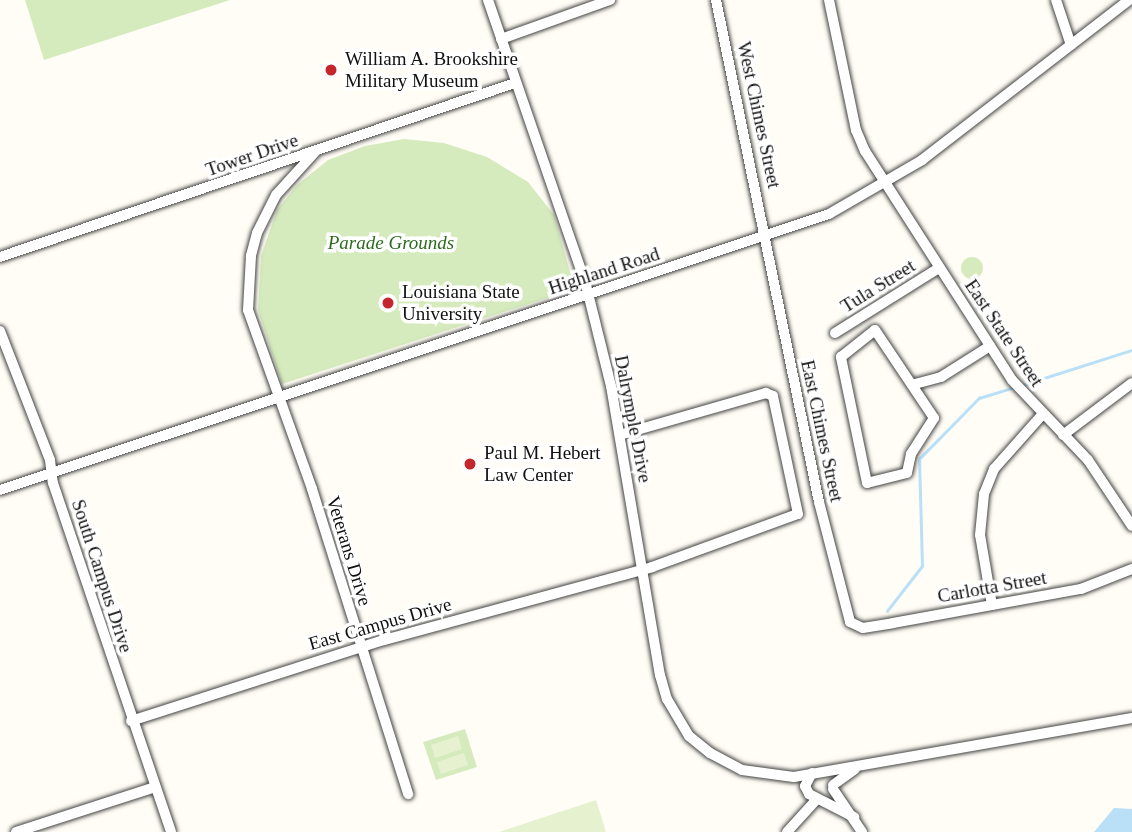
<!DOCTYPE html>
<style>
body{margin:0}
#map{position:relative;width:1132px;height:832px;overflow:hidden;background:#fffdf5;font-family:"Times New Roman",serif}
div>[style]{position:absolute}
.green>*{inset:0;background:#d5ebbd}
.round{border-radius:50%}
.pitch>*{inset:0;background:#e6f2cf}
.water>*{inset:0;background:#b9e0f7}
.stream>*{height:2.5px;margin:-1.25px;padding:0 1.25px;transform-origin:1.25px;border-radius:1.25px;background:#b9e0f7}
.roads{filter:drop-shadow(0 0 2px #444) drop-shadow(0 0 2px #444)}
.minor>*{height:10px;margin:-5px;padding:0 5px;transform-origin:5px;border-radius:5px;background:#fff}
.dots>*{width:19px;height:19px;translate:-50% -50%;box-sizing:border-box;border:4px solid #fff;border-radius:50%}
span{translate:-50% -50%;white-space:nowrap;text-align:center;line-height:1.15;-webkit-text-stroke:7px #fff;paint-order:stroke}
.poi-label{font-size:19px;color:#111}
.left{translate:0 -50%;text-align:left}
.street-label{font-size:19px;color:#111}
.park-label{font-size:19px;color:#2f6b1f;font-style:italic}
</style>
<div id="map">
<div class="green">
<i style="clip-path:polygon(25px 0,230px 0,44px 60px)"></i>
<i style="clip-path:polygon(404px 139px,444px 143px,487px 157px,528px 182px,554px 215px,575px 289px,282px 384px,258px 310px,261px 256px,277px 210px,297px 185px,328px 160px,365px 146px)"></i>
<i class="round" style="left:961px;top:257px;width:22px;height:22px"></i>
<i style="clip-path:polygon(465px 729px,477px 767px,436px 780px,423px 742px)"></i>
</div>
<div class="pitch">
<i style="clip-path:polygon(458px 736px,462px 749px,435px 758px,431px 745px)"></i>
<i style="clip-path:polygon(464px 753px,468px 765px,441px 774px,437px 762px)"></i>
<i style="clip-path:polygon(596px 800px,606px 832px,499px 832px)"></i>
</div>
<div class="water">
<i style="clip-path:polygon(1114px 808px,1132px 809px,1132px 832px,1094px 832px)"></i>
</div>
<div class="stream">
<i style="left:1022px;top:385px;width:115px;rotate:-17.7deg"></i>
<i style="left:887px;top:611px;width:57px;rotate:-52.1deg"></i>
<i style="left:922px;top:566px;width:107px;rotate:-91.6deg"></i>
<i style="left:919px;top:459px;width:86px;rotate:-45.5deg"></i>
<i style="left:979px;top:398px;width:39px;rotate:-17deg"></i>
</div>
<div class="roads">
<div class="minor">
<i style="left:488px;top:0;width:297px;rotate:71deg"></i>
<i style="left:585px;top:281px;width:108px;rotate:76.1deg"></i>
<i style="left:611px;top:386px;width:293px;rotate:80.4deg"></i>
<i style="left:660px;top:675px;width:25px;rotate:74deg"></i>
<i style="left:667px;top:699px;width:43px;rotate:59.3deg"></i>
<i style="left:689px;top:736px;width:27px;rotate:39deg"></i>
<i style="left:710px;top:753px;width:36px;rotate:28deg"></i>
<i style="left:742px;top:770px;width:52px;rotate:7.7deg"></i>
<i style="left:794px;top:777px;width:343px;rotate:-9.9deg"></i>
<i style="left:716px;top:0;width:512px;rotate:78.41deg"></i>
<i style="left:819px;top:502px;width:124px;rotate:75.5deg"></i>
<i style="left:850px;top:622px;width:14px;rotate:25deg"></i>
<i style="left:863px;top:628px;width:30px;rotate:-9deg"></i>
<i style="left:893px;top:623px;width:191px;rotate:-10.3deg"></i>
<i style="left:1081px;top:589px;width:55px;rotate:-21.4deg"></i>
<i style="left:829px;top:0;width:133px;rotate:78.3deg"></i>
<i style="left:856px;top:130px;width:23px;rotate:67deg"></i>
<i style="left:865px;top:151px;width:272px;rotate:57.3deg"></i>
<i style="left:1012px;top:380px;width:110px;rotate:46.5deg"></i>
<i style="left:1088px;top:460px;width:79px;rotate:56.3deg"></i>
<i style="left:1056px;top:0;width:47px;rotate:71.6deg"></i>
<i style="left:501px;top:39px;width:116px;rotate:-19.7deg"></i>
<i style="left:316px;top:151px;width:59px;rotate:132.3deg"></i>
<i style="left:276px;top:195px;width:42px;rotate:116.6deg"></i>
<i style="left:257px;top:233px;width:24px;rotate:105deg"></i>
<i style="left:251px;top:256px;width:54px;rotate:93.2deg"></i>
<i style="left:248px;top:310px;width:190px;rotate:70.3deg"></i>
<i style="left:312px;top:489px;width:320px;rotate:72.5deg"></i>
<i style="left:0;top:257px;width:544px;rotate:-18.67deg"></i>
<i style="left:875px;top:330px;width:106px;rotate:56.2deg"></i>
<i style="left:934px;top:418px;width:43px;rotate:122.6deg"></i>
<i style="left:911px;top:454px;width:19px;rotate:102deg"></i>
<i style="left:907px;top:473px;width:41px;rotate:166deg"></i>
<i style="left:867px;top:483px;width:129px;rotate:-101.7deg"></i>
<i style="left:841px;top:357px;width:43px;rotate:-38.5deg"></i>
<i style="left:0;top:331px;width:138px;rotate:68.8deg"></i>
<i style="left:50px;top:460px;width:23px;rotate:83deg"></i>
<i style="left:53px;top:483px;width:368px;rotate:71.3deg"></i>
<i style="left:835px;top:333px;width:123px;rotate:-32deg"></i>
<i style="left:915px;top:384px;width:27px;rotate:-15deg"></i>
<i style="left:941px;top:377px;width:58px;rotate:-32.3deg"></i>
<i style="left:1063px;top:435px;width:86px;rotate:-37deg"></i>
<i style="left:0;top:490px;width:874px;rotate:-18.41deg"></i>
<i style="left:829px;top:214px;width:108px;rotate:-30.1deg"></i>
<i style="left:922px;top:160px;width:262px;rotate:-37.7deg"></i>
<i style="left:992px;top:605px;width:71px;rotate:-99.7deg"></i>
<i style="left:980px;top:535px;width:41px;rotate:-84.4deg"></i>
<i style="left:984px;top:494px;width:27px;rotate:-68deg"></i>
<i style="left:994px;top:469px;width:72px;rotate:-48.4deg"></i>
<i style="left:131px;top:721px;width:266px;rotate:-17.8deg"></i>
<i style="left:384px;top:640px;width:278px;rotate:-15.2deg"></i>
<i style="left:652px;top:567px;width:155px;rotate:-20deg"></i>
<i style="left:798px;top:514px;width:121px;rotate:-102deg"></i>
<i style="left:773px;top:396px;width:8px;rotate:-157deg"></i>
<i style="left:766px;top:393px;width:152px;rotate:164deg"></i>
<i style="left:812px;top:773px;width:15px;rotate:118deg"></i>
<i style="left:805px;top:786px;width:9px;rotate:63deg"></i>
<i style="left:809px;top:794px;width:51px;rotate:27.1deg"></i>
<i style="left:833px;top:785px;width:27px;rotate:-36deg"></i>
<i style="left:833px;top:789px;width:52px;rotate:56deg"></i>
<i style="left:16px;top:832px;width:146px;rotate:-17.9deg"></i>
<i style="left:787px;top:832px;width:45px;rotate:-47.7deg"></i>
</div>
</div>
<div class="dots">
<i style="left:331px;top:70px;background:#c4262e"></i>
<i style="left:388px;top:303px;background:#c4262e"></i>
<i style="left:470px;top:464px;background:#c4262e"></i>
</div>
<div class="poi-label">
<span class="left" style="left:345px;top:70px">William A. Brookshire<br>Military Museum</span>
<span class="left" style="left:402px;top:303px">Louisiana State<br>University</span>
<span class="left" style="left:484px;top:464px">Paul M. Hebert<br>Law Center</span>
</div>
<div class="street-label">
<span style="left:759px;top:115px;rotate:78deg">West Chimes Street</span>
<span style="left:252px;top:155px;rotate:-19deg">Tower Drive</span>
<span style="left:604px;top:271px;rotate:-18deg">Highland Road</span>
<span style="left:878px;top:286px;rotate:-32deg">Tula Street</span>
<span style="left:1004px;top:333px;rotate:56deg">East State Street</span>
<span style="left:633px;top:419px;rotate:79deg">Dalrymple Drive</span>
<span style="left:822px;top:431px;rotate:78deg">East Chimes Street</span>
<span style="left:349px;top:551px;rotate:73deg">Veterans Drive</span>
<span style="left:102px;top:576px;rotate:72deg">South Campus Drive</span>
<span style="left:992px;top:587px;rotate:-10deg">Carlotta Street</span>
<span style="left:380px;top:624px;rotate:-16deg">East Campus Drive</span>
</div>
<div class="park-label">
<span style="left:391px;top:243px">Parade Grounds</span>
</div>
</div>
